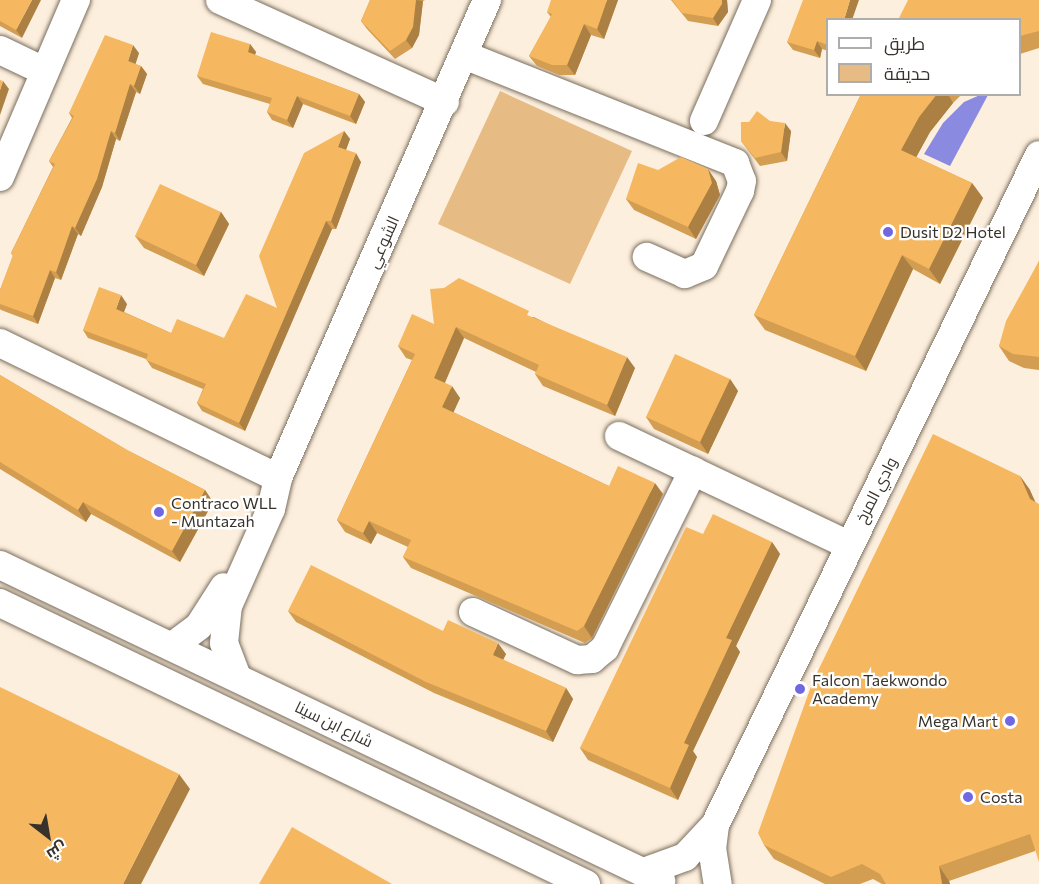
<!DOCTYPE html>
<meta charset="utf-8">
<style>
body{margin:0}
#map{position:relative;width:1039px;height:884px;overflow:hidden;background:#fdefdd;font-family:Commissioner,Cairo,sans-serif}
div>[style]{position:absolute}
.green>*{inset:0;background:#e6bc84}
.water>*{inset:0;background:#8a8ae1}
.roads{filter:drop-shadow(0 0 2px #7a6e5e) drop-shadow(0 0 2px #7a6e5e)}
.minor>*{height:28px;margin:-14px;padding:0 14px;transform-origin:14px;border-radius:14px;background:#fff}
.wall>*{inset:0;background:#d39d52}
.shaded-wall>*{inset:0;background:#ac8042}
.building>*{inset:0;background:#f5b75f}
.dots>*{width:16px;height:16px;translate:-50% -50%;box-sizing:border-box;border:3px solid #fff;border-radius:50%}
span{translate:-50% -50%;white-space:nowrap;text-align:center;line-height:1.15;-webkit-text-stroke:4.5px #fff;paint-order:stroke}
.poi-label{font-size:16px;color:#37322b}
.left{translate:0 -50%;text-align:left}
.right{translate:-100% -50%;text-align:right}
.street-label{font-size:16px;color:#37322b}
.legend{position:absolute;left:826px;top:18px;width:195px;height:78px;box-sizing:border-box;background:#fff;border:2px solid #afadaa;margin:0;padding:8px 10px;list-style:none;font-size:18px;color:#37322b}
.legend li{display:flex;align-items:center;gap:12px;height:30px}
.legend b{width:30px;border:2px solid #afadaa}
.north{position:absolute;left:18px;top:806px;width:60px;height:60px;-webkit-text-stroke:4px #fff;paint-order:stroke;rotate:149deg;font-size:16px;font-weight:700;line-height:24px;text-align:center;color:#37322b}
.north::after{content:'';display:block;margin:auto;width:21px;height:27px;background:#37322b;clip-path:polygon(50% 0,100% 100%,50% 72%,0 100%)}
</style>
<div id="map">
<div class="green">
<i style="clip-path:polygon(500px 91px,632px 151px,570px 284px,438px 224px)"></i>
</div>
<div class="water">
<i style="clip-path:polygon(980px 95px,988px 95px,950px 166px,924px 154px,943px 123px,964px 102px)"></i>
</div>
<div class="roads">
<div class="minor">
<i style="left:220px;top:0;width:247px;rotate:24.4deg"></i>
<i style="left:0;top:50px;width:49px;rotate:25.5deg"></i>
<i style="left:464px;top:55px;width:292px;rotate:21.7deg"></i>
<i style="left:735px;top:163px;width:19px;rotate:69deg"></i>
<i style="left:742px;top:181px;width:10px;rotate:101deg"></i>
<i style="left:740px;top:191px;width:83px;rotate:115.6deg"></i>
<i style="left:704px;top:266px;width:21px;rotate:157deg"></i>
<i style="left:685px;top:274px;width:42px;rotate:-155.9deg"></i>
<i style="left:704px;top:121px;width:132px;rotate:-66.3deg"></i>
<i style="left:0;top:177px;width:193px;rotate:-66.8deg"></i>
<i style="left:0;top:343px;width:309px;rotate:25.9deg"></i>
<i style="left:619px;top:436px;width:255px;rotate:25.4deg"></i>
<i style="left:0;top:565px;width:733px;rotate:25.55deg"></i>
<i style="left:0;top:603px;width:650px;rotate:25.62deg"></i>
<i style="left:473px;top:612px;width:115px;rotate:24.8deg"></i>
<i style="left:577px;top:660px;width:15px;rotate:-4deg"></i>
<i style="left:592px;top:659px;width:17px;rotate:-40deg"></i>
<i style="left:605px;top:648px;width:198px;rotate:-63.6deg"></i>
<i style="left:174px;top:645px;width:31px;rotate:-37deg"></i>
<i style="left:199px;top:626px;width:46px;rotate:-57.3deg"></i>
<i style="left:237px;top:677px;width:36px;rotate:-111deg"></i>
<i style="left:224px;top:643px;width:37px;rotate:-84deg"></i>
<i style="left:228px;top:606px;width:106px;rotate:-66.1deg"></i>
<i style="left:271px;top:509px;width:32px;rotate:-77deg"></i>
<i style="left:278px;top:478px;width:522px;rotate:-66.38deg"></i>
<i style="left:715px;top:825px;width:23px;rotate:97deg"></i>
<i style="left:712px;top:848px;width:36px;rotate:81deg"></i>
<i style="left:644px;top:872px;width:44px;rotate:-20.1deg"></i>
<i style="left:685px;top:857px;width:44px;rotate:-46.8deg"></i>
<i style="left:715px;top:825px;width:744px;rotate:-64.19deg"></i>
</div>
</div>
<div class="wall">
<i style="clip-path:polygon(0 0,22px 38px,0 26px)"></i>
<i style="clip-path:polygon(370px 0,425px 0,423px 1px,419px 35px,412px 48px,395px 59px,367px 29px,361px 21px)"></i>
<i style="clip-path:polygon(618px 0,604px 39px,591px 35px,575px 75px,559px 75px,537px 66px,529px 56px,551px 17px,547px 12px)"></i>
<i style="clip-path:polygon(671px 0,727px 0,728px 12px,718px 26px,688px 21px)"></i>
<i style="clip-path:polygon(1039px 0,1039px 48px,1020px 54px,1020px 20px)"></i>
<i style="clip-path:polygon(828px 20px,828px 51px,822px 49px,820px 58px,793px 50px,787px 42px)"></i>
<i style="clip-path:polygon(250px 44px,256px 52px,255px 55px,359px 94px,365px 102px,356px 124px,303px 104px,293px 128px,272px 120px,267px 112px,270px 104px,203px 84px,197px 76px)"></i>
<i style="clip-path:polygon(139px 53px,135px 64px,141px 66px,147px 74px,140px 94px,136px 92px,120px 141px,116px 139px,102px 187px,81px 236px,78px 234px,61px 280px,55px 278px,38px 324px,1px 310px,0 309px,0 290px,13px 256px,11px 253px,53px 167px,49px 161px,72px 118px,69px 113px)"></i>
<i style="clip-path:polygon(861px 94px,962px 94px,953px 103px,930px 132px,916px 157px,972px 183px,983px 198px,940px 284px,913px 269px,866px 371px,765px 330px,754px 315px)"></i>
<i style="clip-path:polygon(770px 121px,791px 131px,787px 161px,760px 166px,741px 141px)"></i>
<i style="clip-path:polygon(344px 131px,350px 139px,346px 150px,361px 162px,336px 229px,332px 229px,245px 431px,202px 411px,197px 403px,203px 389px,152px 368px,146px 359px,88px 338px,83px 330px,127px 304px,124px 312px,171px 333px,224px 338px,277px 308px)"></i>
<i style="clip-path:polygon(658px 170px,716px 181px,720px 195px,696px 239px,634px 210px,626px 199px)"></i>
<i style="clip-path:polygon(221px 212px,229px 224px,204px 276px,144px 248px,135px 236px)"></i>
<i style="clip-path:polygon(1039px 261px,1039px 370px,1024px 368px,1009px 361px,999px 346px)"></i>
<i style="clip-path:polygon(534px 317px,635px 368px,615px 416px,543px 386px,535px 374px,536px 372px,464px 338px,445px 383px,460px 398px,453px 412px,609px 486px,663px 494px,592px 638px,585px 643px,411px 568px,403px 557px,408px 547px,377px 533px,371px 544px,345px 532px,337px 520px,412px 360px,406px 358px,398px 346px,434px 324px)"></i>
<i style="clip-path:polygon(0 375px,127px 450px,205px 490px,213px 502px,180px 562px,91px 514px,86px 522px,0 469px)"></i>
<i style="clip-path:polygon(730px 379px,738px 391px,708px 454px,654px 429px,646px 417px)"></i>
<i style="clip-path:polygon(1020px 476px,1030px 490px,1035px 851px,949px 881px,950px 884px,882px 884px,873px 879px,860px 884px,825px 884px,774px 859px,764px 845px)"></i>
<i style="clip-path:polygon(703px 534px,772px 542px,780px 554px,736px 646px,740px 652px,693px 751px,697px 757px,678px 800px,588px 760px,580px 748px)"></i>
<i style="clip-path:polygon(288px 611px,443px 631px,506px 654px,503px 660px,566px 688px,573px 699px,553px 742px,434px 693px,296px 622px)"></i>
</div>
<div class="shaded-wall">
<i style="clip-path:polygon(32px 0,41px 0,22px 38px,16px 30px)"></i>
<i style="clip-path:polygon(416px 0,423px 1px,419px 35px,412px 48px,406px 40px)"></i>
<i style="clip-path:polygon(607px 0,618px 0,604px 39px,597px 29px)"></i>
<i style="clip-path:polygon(722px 0,727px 0,728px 12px,718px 26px,713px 18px)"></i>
<i style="clip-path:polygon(850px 0,859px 0,852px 20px,844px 20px)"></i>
<i style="clip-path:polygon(584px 24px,591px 35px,575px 75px,567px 65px)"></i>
<i style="clip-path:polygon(817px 41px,822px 49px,820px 58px,814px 50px)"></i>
<i style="clip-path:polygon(250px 44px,256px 52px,253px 60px,248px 52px)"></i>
<i style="clip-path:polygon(133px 45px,139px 53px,134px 69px,128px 61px)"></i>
<i style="clip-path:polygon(141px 66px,147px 74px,140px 94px,134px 86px)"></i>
<i style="clip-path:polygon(3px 81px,9px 89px,0 115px,0 90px)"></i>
<i style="clip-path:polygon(130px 84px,136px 92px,120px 141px,115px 133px)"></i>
<i style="clip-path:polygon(359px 94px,365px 102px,356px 124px,350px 116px)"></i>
<i style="clip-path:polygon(937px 94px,948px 94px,953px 103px,930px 132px,912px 165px,901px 150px,919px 117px)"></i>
<i style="clip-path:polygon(297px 96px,303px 104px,293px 128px,287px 120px)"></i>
<i style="clip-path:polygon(785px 123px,791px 131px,787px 161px,781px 152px)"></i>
<i style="clip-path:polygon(111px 131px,116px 139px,102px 187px,81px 236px,75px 228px)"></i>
<i style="clip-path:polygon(344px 131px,350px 139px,344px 155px,338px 147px)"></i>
<i style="clip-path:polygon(356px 153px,361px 162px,336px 229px,331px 221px)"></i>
<i style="clip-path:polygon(708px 169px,716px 181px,720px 195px,696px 239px,688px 227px)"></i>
<i style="clip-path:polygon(972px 183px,983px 198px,940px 284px,929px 269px)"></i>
<i style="clip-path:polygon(221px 212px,229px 224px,204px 276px,196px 265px)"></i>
<i style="clip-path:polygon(326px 221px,332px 229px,245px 431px,239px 423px)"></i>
<i style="clip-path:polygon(72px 226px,78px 234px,61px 280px,56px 272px)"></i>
<i style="clip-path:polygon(902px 255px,913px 269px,866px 371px,855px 356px)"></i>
<i style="clip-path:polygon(50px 270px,55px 278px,38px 324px,33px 316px)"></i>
<i style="clip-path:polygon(121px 295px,127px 304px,122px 317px,116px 309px)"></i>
<i style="clip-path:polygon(456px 327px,464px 338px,442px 389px,434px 378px)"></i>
<i style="clip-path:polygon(627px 357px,635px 368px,615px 416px,607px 405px)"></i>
<i style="clip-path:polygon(730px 379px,738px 391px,708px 454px,700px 442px)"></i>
<i style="clip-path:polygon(452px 386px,460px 398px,451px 418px,442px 407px)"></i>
<i style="clip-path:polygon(1020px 476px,1030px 490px,1039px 510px,1030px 499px)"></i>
<i style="clip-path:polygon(655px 483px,663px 494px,592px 638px,584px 626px)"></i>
<i style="clip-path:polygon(205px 490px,213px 502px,180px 562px,172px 551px)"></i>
<i style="clip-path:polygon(83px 502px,91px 514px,86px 522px,78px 510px)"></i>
<i style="clip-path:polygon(369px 521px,377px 533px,371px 544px,363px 533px)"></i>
<i style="clip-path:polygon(772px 542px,780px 554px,736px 646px,740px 652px,693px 751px,697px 757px,678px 800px,670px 788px,684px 743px,726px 638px)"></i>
<i style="clip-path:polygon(498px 643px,506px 654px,500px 666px,493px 655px)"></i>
<i style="clip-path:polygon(566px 688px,573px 699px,553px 742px,546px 731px)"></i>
<i style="clip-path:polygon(179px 774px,190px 789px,141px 884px,123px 884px)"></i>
<i style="clip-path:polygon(939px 866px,949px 881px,950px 884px,942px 884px)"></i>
</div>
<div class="building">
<i style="clip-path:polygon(0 0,32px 0,16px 30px,0 21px)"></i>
<i style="clip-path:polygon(370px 0,416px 0,413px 27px,406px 40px,390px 51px,361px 21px)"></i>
<i style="clip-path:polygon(551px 0,607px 0,597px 29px,584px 24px,567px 65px,552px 65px,529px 56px,552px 14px,547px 12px)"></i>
<i style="clip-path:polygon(672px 0,722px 0,722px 4px,713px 18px,682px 13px)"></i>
<i style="clip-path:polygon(803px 0,850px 0,844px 20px,828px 20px,828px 45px,817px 41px,814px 50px,787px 42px)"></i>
<i style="clip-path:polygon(908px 0,1039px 0,1039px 31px,1020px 36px,1020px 20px,898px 20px)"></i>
<i style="clip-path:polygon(211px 32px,250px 44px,248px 52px,359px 94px,350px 116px,297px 96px,287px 120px,267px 112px,272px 98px,197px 76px)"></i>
<i style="clip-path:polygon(105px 35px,133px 45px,128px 61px,141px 66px,134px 86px,130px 84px,115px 133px,111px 131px,97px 179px,75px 228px,72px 226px,56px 272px,50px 270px,33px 316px,0 304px,0 290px,13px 255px,11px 253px,55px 164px,49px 161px,74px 116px,69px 113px)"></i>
<i style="clip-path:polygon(0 80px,3px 81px,0 90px)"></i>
<i style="clip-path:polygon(861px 94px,937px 94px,919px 117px,901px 150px,972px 183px,929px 269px,902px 255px,855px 356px,754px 315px)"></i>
<i style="clip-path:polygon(757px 111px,770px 121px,785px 123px,781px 152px,755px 158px,741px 141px,741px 122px,749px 122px)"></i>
<i style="clip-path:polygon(344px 131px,338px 147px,356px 153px,331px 221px,326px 221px,239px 423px,197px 403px,206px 384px,146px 360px,148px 354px,83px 330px,99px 287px,121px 295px,116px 309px,171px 333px,177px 319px,224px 338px,246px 294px,277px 308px,259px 256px,304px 153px)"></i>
<i style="clip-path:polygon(681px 157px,708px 169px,712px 183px,688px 227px,626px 199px,638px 163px,658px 170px)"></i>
<i style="clip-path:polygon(160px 184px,221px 212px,196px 265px,135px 236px)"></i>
<i style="clip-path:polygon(1039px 261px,1039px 357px,1013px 354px,999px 346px,1006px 321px)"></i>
<i style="clip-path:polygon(459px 278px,529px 311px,527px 315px,627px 357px,607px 405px,535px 374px,539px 365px,456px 327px,434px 378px,452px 386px,442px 407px,609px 486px,618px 466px,655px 483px,584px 626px,577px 631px,403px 557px,411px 540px,369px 521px,363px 533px,337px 520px,415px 354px,398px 346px,412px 314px,434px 324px,430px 289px,444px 288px)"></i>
<i style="clip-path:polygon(675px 354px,730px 379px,700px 442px,646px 417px)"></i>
<i style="clip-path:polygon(0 375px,127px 450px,205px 490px,172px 551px,83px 502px,78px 510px,0 462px)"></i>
<i style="clip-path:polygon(933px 434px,1020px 476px,1030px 499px,1039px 504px,1039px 862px,1030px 834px,939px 866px,942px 884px,886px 884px,880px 874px,862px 864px,831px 877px,764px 845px,758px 833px,813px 681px)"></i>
<i style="clip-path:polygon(713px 514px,772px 542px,726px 638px,732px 640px,684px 743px,689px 745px,670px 788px,580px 748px,686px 527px,703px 534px)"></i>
<i style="clip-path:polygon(311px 565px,443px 631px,448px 620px,498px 643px,493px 655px,566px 688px,546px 731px,426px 682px,288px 611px)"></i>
<i style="clip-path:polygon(0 687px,179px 774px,123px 884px,0 884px)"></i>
<i style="clip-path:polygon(292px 827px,392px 884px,259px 884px)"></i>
</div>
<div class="dots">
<i style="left:888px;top:232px;background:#7068e3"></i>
<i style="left:159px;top:512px;background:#7068e3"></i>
<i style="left:800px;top:689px;background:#7068e3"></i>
<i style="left:1010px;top:721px;background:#7068e3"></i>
<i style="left:968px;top:797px;background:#7068e3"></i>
</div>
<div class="poi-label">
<span class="left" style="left:900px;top:232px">Dusit D2 Hotel</span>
<span class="left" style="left:171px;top:512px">Contraco WLL<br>- Muntazah</span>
<span class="left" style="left:812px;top:689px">Falcon Taekwondo<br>Academy</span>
<span class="right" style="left:998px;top:721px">Mega Mart</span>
<span class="left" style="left:980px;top:797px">Costa</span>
</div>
<div class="street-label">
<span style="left:383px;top:242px;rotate:-66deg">الشوعي</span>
<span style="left:876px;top:490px;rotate:-63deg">وادي المرخ</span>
<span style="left:334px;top:724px;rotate:26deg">شارع ابن سينا</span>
</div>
<ul class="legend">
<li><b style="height:8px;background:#fff"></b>طريق</li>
<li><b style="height:16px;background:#e6bc84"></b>حديقة</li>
</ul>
<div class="north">ش</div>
</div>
